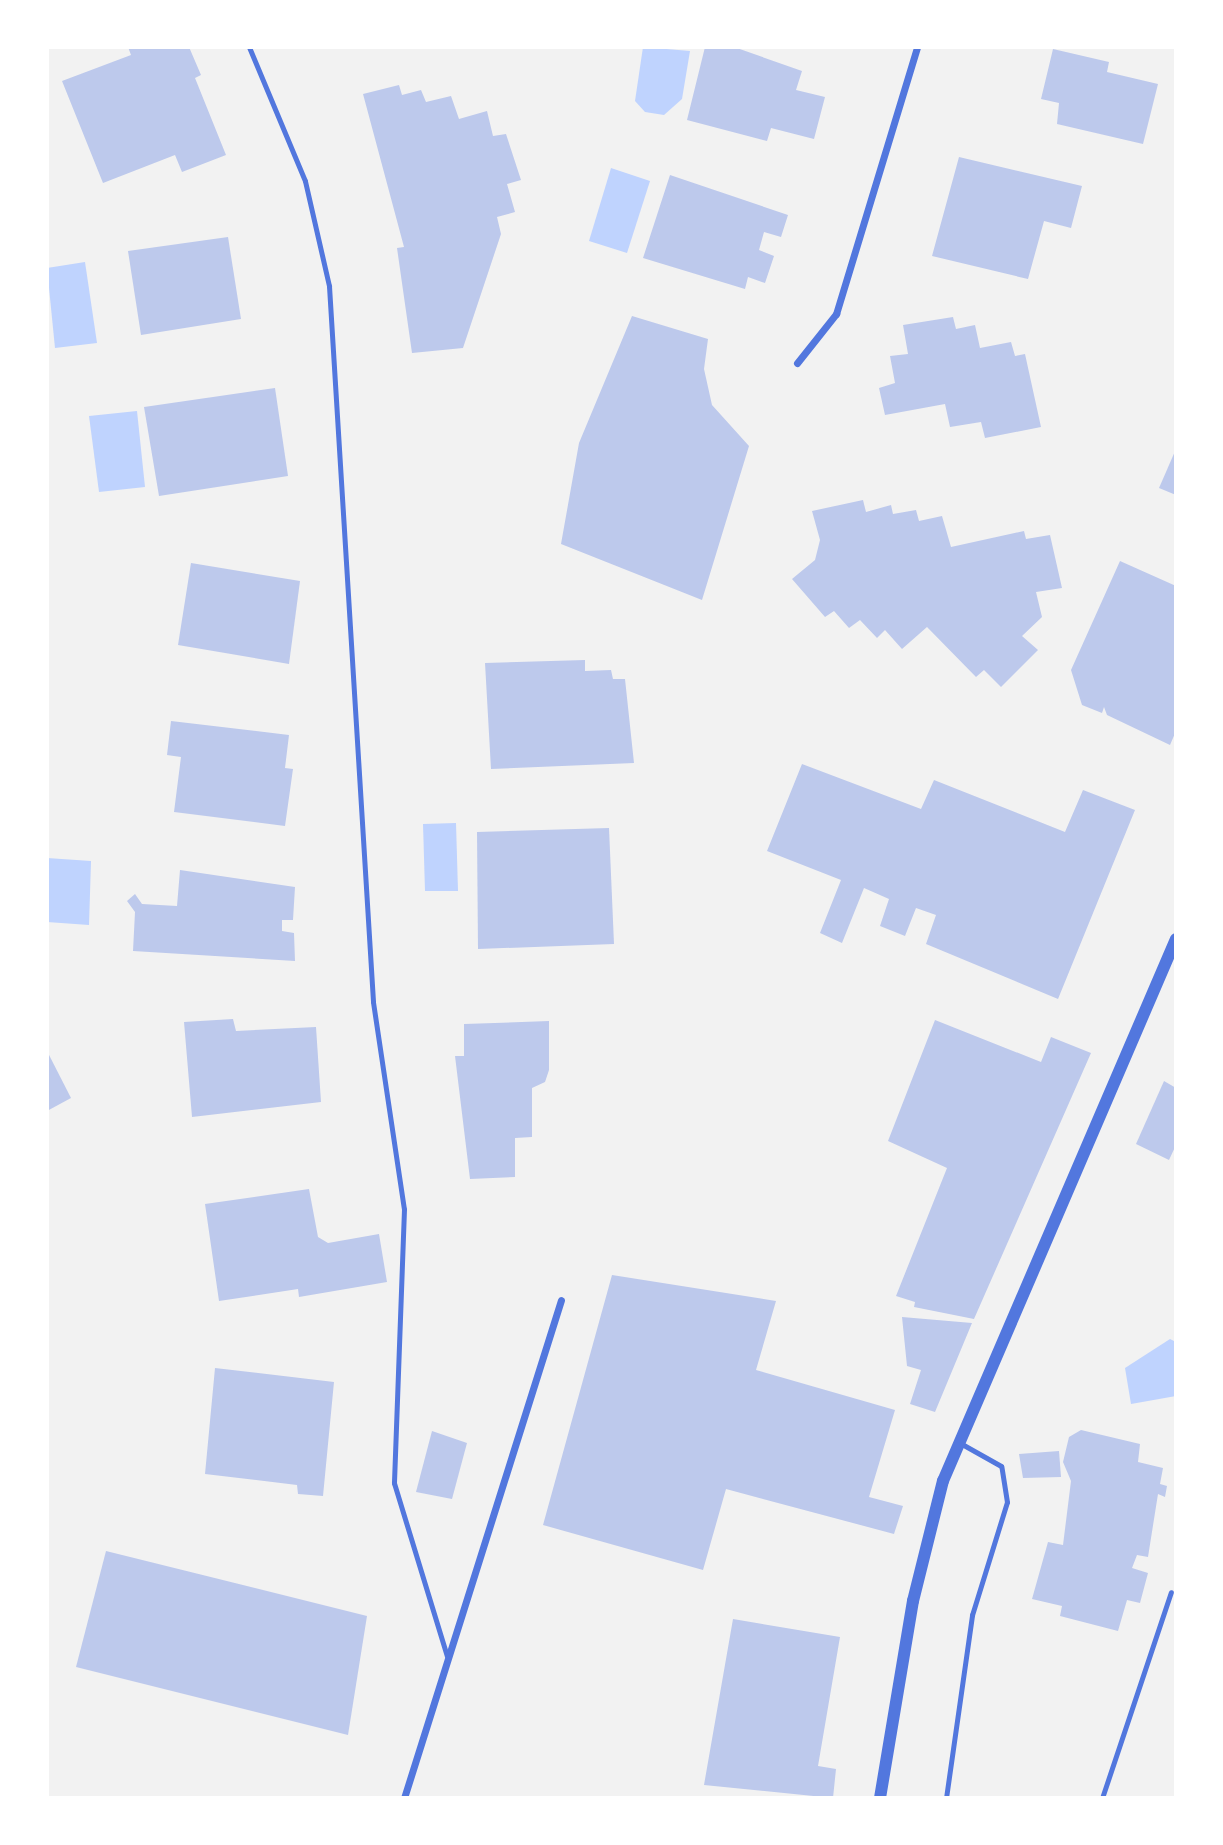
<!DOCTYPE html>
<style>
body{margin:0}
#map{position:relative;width:1223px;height:1845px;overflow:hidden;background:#f2f2f2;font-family:"Varela Round",sans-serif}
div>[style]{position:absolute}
.water>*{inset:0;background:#bfd3fe}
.building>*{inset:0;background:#bdc9ec}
.service>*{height:5px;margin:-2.5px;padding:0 2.5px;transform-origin:2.5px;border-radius:2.5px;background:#5277de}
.minor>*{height:7px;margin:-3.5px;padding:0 3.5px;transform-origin:3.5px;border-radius:3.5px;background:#5277de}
.tertiary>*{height:12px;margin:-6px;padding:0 6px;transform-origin:6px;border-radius:6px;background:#5277de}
span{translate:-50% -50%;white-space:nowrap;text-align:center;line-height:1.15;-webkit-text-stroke:5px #fff;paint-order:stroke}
.frame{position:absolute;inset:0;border:49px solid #fff;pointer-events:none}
</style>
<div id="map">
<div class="water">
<i style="clip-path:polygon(643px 47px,690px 51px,682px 99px,664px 115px,645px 112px,635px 101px)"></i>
<i style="clip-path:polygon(611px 168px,650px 181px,627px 253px,589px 241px)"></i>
<i style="clip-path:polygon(85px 262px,97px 343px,55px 348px,47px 268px)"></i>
<i style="clip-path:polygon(137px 411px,145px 487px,99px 492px,89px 416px)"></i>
<i style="clip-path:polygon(456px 823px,458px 891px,425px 891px,423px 824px)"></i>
<i style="clip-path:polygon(47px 858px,91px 861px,89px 925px,47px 922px)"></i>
<i style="clip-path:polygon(1170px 1339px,1176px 1342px,1176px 1396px,1131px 1404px,1125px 1368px)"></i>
</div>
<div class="building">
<i style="clip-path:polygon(128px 47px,189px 47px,201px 75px,195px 78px,226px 155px,182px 172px,175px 155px,103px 183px,62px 81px,131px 55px)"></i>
<i style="clip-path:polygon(705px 47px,734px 47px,802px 71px,796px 90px,825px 97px,814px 139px,771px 128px,767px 141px,687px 120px)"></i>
<i style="clip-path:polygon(1053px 49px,1109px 62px,1107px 72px,1158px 84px,1143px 144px,1057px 124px,1059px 103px,1041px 99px)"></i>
<i style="clip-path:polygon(399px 85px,402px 95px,421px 90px,426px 102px,451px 96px,459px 119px,487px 111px,493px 136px,506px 134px,521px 180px,507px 184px,515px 212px,497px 217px,501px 234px,463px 348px,412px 353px,397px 248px,404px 247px,363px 94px)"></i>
<i style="clip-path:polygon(959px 157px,1082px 186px,1071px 228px,1044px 221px,1028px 279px,932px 256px)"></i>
<i style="clip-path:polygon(670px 175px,788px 215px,781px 237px,764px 232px,759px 250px,774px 256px,765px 283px,748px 277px,745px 289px,643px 258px)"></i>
<i style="clip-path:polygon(228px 237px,241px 319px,141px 335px,128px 251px)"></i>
<i style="clip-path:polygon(632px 316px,708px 339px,704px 369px,712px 405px,749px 446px,702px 600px,561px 544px,579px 443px)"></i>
<i style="clip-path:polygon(953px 317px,956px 329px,975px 325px,980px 348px,1011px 342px,1015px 356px,1025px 354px,1041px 427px,985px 438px,981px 422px,950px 427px,945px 404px,885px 415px,879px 388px,895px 383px,890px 356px,908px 354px,903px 325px)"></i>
<i style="clip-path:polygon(275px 388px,288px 476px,159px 496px,144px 407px)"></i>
<i style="clip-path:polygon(1176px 449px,1176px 495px,1159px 488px)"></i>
<i style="clip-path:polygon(863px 500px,866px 512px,891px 505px,893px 514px,916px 510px,919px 521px,942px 516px,951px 547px,1024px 531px,1026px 539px,1050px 535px,1062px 588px,1036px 592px,1042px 617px,1022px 636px,1038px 650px,1001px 687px,984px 670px,976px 677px,927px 627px,902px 649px,885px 630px,877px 638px,860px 620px,849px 628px,834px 611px,825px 617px,792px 579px,815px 560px,820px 540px,812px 511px)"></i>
<i style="clip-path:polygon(1120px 561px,1176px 586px,1176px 731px,1170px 745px,1107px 715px,1104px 707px,1102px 713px,1082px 705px,1071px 670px)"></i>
<i style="clip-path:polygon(191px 563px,300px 581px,289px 664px,178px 645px)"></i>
<i style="clip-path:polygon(585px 660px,585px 671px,611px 670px,613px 679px,625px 679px,634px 763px,491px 769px,485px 663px)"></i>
<i style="clip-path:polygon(171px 721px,289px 735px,285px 768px,293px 769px,285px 826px,174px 812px,181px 757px,167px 755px)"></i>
<i style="clip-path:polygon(802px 764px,921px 809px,934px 780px,1065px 832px,1083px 790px,1135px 810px,1058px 999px,926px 944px,936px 915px,916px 908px,905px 936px,880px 926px,889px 899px,864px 888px,842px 943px,820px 933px,841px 880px,767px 851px)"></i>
<i style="clip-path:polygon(609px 828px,614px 944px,478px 949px,477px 832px)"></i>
<i style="clip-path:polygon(180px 870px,295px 887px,293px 920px,282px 920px,282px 931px,294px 933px,295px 961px,133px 951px,135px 912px,127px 901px,135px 894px,142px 904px,177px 906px)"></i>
<i style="clip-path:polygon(233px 1019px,236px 1031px,316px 1027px,321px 1102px,192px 1117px,184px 1022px)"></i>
<i style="clip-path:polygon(935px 1020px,1041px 1062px,1051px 1037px,1091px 1053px,974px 1319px,914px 1307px,915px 1302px,896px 1296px,947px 1168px,888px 1141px)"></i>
<i style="clip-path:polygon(549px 1021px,549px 1070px,545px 1082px,532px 1088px,532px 1137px,515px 1138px,515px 1177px,470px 1179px,455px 1056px,464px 1056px,464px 1024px)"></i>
<i style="clip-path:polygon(47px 1051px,71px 1098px,47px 1111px)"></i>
<i style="clip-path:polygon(1164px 1081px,1176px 1088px,1176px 1145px,1169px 1160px,1136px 1144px)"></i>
<i style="clip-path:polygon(309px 1189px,318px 1237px,328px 1243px,379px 1234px,387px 1282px,299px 1297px,298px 1289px,219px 1301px,205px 1204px)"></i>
<i style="clip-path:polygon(612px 1275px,776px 1301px,756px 1370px,895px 1410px,869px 1497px,903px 1506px,894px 1534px,726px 1489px,703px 1570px,543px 1525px)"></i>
<i style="clip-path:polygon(902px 1317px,972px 1323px,935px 1412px,910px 1404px,921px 1370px,907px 1366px)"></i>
<i style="clip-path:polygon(215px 1368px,334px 1382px,323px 1496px,298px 1494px,297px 1485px,205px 1474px)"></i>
<i style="clip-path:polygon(1081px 1430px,1140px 1444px,1138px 1462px,1163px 1468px,1160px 1484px,1167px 1486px,1165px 1497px,1158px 1494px,1148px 1557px,1137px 1555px,1132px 1568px,1148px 1573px,1140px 1603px,1127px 1600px,1118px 1631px,1060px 1616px,1062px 1606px,1032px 1599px,1048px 1542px,1063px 1545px,1071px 1481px,1063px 1462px,1069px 1437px)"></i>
<i style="clip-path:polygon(432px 1431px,467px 1443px,452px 1499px,416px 1492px)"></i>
<i style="clip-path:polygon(1059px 1451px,1061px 1477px,1023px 1478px,1019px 1454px)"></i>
<i style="clip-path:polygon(106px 1551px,367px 1616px,348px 1735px,76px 1667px)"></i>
<i style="clip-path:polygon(733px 1619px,840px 1637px,818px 1766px,836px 1769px,833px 1798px,704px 1785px)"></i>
</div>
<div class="service">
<i style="left:249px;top:47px;width:145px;rotate:67.3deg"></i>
<i style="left:305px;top:181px;width:108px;rotate:77.1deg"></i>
<i style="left:329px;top:286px;width:717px;rotate:86.48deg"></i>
<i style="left:373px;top:1002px;width:209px;rotate:81.5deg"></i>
<i style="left:404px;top:1209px;width:274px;rotate:92.1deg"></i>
<i style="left:394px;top:1483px;width:181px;rotate:73deg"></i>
<i style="left:946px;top:1798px;width:185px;rotate:-81.9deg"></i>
<i style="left:972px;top:1615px;width:118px;rotate:-72.8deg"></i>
<i style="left:1007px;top:1502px;width:36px;rotate:-99deg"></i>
<i style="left:1001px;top:1466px;width:47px;rotate:-150.7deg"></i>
<i style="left:1102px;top:1798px;width:217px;rotate:-71.5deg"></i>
</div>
<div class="minor">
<i style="left:797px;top:363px;width:63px;rotate:-51.5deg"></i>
<i style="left:836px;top:314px;width:279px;rotate:-73.1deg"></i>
<i style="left:404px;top:1798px;width:522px;rotate:-72.5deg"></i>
</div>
<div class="tertiary">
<i style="left:880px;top:1798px;width:200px;rotate:-80.5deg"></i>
<i style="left:913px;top:1601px;width:124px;rotate:-76deg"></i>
<i style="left:943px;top:1481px;width:590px;rotate:-66.74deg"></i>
</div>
<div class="frame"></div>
</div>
